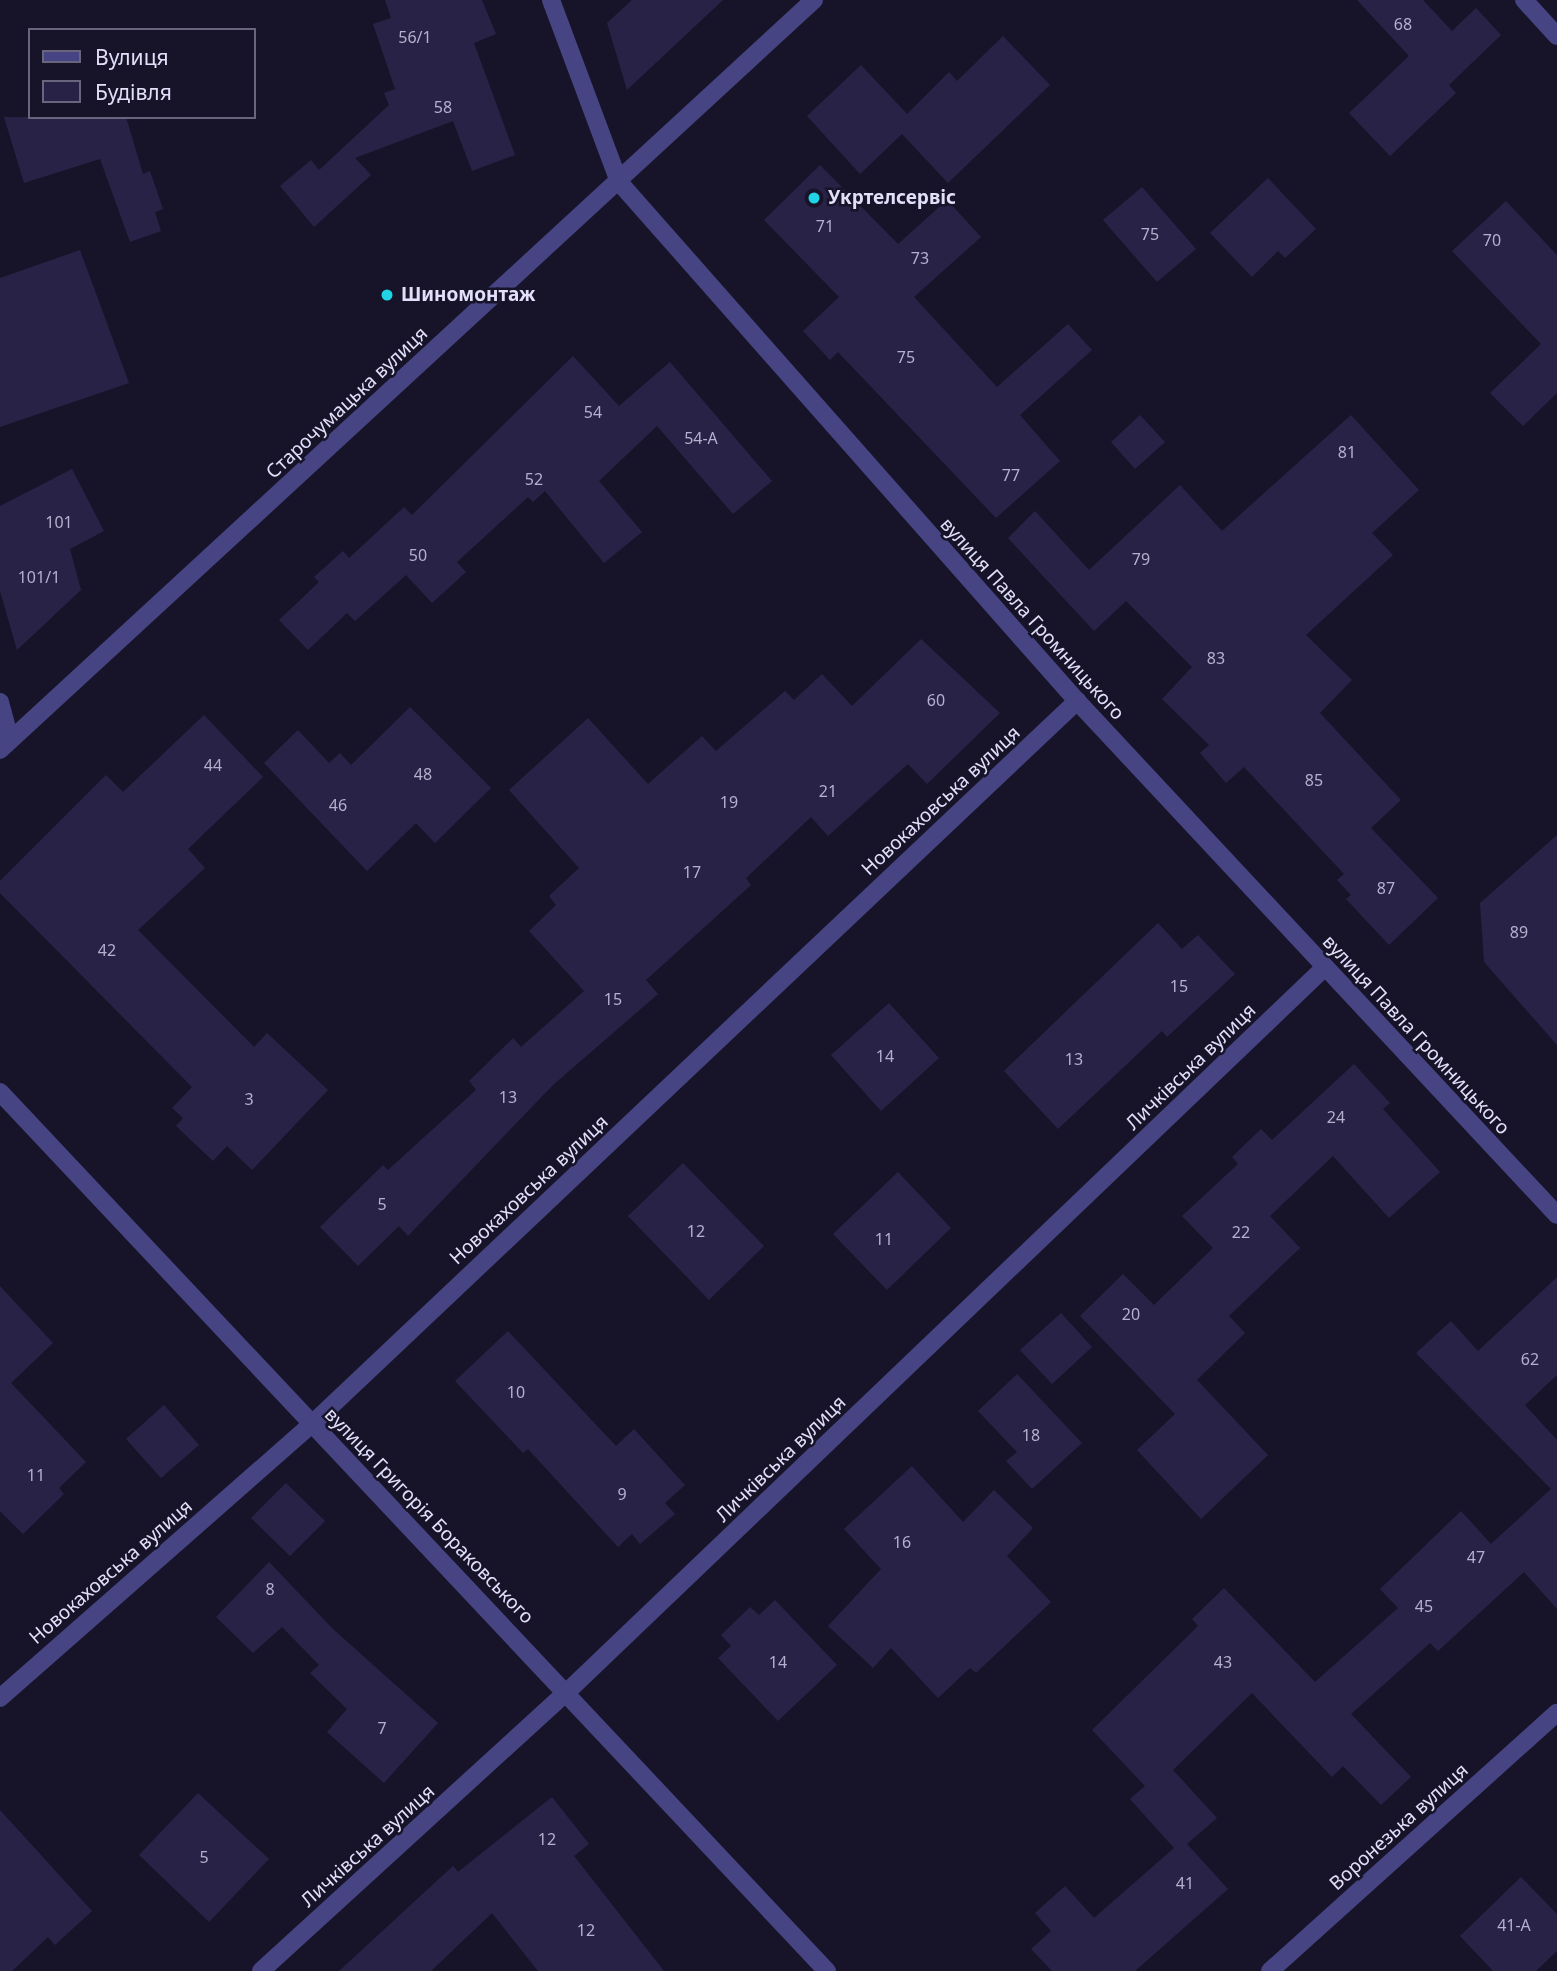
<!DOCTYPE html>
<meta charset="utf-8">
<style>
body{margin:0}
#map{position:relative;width:1557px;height:1971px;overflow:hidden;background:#171429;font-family:"Noto Sans",sans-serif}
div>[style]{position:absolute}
.building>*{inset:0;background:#292247}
.minor>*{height:18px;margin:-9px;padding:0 9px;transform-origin:9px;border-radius:9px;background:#464482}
.dots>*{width:19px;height:19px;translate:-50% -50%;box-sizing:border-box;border:4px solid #171429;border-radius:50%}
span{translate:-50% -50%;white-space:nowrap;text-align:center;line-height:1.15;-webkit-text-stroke:5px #171429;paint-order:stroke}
.number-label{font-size:16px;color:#b4b0ce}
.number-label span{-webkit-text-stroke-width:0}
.poi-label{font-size:19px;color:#e2dffb;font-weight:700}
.left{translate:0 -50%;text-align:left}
.street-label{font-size:19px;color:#e2dffb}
.legend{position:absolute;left:28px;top:28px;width:228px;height:91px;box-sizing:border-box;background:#171429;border:2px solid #68657d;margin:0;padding:9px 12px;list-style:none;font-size:21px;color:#e2dffb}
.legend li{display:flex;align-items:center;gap:14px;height:35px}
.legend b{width:35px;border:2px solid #68657d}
</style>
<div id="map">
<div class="building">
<i style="clip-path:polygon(385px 0,482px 0,496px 34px,474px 43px,515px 155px,472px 171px,453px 121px,355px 158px,371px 175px,314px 227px,280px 186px,311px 160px,319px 170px,389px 105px,384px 93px,395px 89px,373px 24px,391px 18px)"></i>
<i style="clip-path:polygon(632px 0,723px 0,627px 90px,607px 23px)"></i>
<i style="clip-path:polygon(1357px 0,1423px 0,1452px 31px,1476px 8px,1501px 35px,1449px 85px,1456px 93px,1390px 156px,1349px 113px,1409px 56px)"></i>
<i style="clip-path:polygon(1003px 36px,1050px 85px,948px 183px,902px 134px,860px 174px,807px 116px,861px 65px,907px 114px,949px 72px,957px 81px)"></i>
<i style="clip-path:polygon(4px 117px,126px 117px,143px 174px,150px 171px,163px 209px,155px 212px,161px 231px,130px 242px,100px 159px,24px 183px)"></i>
<i style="clip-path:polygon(820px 165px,898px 244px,947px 200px,981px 237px,914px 297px,997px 387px,1068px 324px,1092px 350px,1020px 415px,1060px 461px,996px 518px,838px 352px,830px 360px,803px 331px,839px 297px,764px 220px)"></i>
<i style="clip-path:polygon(1268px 178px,1316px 229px,1285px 258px,1278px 251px,1252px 277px,1210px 233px)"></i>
<i style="clip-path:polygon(1142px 187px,1196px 249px,1157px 282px,1103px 220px)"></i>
<i style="clip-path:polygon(1506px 201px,1557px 255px,1557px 393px,1523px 426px,1490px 393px,1541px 344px,1452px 251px)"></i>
<i style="clip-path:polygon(80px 250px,129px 383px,0 427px,0 278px)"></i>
<i style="clip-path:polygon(573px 356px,619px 406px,670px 362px,772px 481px,733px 514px,657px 426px,599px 481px,642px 532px,604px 563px,545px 491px,533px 502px,528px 497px,457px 562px,466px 572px,432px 603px,406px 575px,355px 621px,347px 613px,308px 650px,279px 620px,319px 582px,314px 577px,343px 551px,349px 558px,404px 507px,412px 515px)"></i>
<i style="clip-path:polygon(1140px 415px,1165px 442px,1135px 469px,1111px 442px)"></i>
<i style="clip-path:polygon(1351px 415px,1419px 490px,1372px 533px,1393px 555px,1306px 635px,1352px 680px,1320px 713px,1401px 800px,1371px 828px,1438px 898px,1389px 945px,1346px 899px,1351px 895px,1337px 880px,1344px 874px,1244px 767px,1226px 783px,1200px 753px,1209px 745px,1162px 699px,1192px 667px,1126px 601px,1094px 631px,1008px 538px,1035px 511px,1089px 570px,1180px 485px,1222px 531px)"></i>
<i style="clip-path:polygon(72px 469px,104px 531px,70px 549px,81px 590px,17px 650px,0 591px,0 506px)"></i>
<i style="clip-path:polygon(921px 639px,1000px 713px,927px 784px,908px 764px,828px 836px,811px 817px,746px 878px,751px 885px,646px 980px,658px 994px,553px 1085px,408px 1236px,399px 1226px,358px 1266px,320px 1227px,383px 1165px,388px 1170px,476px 1090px,469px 1081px,513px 1038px,521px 1047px,584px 991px,529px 931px,556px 905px,549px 896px,579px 868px,509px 790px,588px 718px,648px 784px,702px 736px,716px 751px,785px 691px,794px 700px,822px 674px,852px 706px)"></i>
<i style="clip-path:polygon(410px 707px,491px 788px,435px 843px,416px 823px,367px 871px,264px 763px,298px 730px,329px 763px,340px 753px,351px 765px)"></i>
<i style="clip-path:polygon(204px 715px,263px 777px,188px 849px,205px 868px,138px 930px,254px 1047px,267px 1033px,328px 1090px,252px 1170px,227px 1146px,213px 1161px,176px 1126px,183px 1118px,172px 1108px,192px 1087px,0 893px,0 881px,106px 775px,123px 792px)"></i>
<i style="clip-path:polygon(1557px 835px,1557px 1045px,1484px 962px,1480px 903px)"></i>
<i style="clip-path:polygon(1158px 923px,1182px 949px,1198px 935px,1235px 974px,1167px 1037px,1162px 1031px,1058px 1129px,1004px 1071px)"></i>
<i style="clip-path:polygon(889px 1003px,939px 1058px,881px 1111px,831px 1055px)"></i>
<i style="clip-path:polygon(1354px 1064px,1390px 1103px,1383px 1109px,1440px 1172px,1389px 1218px,1333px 1156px,1270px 1216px,1300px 1248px,1229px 1316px,1245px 1333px,1197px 1380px,1268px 1455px,1201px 1519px,1137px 1450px,1175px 1414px,1080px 1316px,1123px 1274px,1154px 1305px,1213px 1248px,1182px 1216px,1238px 1164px,1232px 1157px,1261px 1129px,1272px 1140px)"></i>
<i style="clip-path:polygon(683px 1163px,764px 1246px,709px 1300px,628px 1216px)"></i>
<i style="clip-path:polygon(898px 1172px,951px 1228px,887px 1290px,833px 1234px)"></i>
<i style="clip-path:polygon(1557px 1277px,1557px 1375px,1525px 1405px,1557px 1440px,1557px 1609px,1524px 1572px,1438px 1651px,1430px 1643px,1351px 1714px,1411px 1777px,1381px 1805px,1343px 1766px,1332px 1777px,1252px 1693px,1173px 1770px,1217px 1818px,1187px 1844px,1228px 1889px,1135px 1971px,1052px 1971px,1031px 1949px,1051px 1931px,1035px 1913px,1065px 1886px,1094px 1918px,1174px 1848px,1130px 1799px,1145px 1786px,1092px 1730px,1198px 1626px,1192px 1619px,1224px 1588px,1315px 1682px,1398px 1608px,1380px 1589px,1461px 1511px,1491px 1544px,1551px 1489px,1416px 1353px,1451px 1321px,1478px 1351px)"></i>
<i style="clip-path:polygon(0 1286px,53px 1343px,11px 1383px,86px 1462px,59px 1488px,64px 1494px,23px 1534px,0 1511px)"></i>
<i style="clip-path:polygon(1061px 1313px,1092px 1347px,1052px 1384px,1020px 1350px)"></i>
<i style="clip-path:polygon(508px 1331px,616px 1446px,634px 1429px,685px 1485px,665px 1503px,675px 1514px,640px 1544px,632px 1534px,618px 1547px,528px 1449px,523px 1453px,455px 1381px)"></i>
<i style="clip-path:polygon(1017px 1374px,1082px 1443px,1032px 1489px,1006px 1461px,1017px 1452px,978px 1411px)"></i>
<i style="clip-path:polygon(164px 1405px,199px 1445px,161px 1478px,126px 1439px)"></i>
<i style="clip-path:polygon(912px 1466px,963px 1522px,994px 1490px,1033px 1528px,1007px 1556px,1051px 1602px,976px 1673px,970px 1668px,938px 1698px,891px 1648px,873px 1668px,828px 1626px,881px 1569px,844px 1529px)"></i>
<i style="clip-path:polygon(286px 1483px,325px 1521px,290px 1556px,251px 1518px)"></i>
<i style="clip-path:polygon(269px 1562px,333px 1629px,438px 1723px,384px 1783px,327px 1732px,347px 1709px,310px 1673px,319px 1665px,282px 1627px,253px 1653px,216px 1617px)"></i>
<i style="clip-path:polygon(775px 1600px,837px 1665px,778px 1721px,718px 1658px,731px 1646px,721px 1635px,750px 1607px,759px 1615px)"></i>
<i style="clip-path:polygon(198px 1793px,269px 1859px,209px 1922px,139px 1855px)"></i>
<i style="clip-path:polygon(552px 1797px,589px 1844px,574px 1856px,664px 1971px,538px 1971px,492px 1913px,431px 1971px,339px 1971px,453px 1866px,458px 1872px)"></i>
<i style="clip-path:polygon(0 1810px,92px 1911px,55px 1945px,48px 1937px,12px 1971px,0 1971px)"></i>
<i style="clip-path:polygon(1521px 1877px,1557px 1914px,1557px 1951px,1536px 1971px,1493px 1971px,1460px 1936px)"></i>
</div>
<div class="minor">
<i style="left:551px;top:0;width:194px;rotate:69.5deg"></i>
<i style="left:619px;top:182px;width:692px;rotate:48.57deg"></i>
<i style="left:1077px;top:701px;width:703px;rotate:46.96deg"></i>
<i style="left:1524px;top:0;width:49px;rotate:47.5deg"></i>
<i style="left:0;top:702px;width:39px;rotate:75deg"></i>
<i style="left:0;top:750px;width:1107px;rotate:-42.66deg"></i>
<i style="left:0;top:1092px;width:1207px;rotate:46.75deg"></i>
<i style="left:0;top:1698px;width:415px;rotate:-41.3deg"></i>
<i style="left:312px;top:1424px;width:1053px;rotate:-43.38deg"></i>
<i style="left:261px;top:1971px;width:416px;rotate:-42.4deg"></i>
<i style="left:568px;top:1691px;width:1045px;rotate:-43.72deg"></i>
<i style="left:1270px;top:1971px;width:386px;rotate:-42deg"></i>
</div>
<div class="dots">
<i style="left:814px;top:198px;background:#21d3e5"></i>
<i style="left:387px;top:295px;background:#21d3e5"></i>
</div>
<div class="number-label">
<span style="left:1403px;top:24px">68</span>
<span style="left:415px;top:37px">56/1</span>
<span style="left:443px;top:107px">58</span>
<span style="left:825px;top:226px">71</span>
<span style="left:1150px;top:234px">75</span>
<span style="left:1492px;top:240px">70</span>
<span style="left:920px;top:258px">73</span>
<span style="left:906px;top:357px">75</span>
<span style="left:593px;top:412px">54</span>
<span style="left:701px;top:438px">54-А</span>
<span style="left:1347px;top:452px">81</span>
<span style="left:1011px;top:475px">77</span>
<span style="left:534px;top:479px">52</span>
<span style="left:59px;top:522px">101</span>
<span style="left:418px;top:555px">50</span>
<span style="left:1141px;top:559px">79</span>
<span style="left:39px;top:577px">101/1</span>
<span style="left:1216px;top:658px">83</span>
<span style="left:936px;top:700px">60</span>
<span style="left:213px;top:765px">44</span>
<span style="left:423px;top:774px">48</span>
<span style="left:1314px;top:780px">85</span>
<span style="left:828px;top:791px">21</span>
<span style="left:729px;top:802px">19</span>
<span style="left:338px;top:805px">46</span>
<span style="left:692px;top:872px">17</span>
<span style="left:1386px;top:888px">87</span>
<span style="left:1519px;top:932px">89</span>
<span style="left:107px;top:950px">42</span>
<span style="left:1179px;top:986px">15</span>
<span style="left:613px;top:999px">15</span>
<span style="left:885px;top:1056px">14</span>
<span style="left:1074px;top:1059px">13</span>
<span style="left:508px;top:1097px">13</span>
<span style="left:249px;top:1099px">3</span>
<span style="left:1336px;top:1117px">24</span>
<span style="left:382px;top:1204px">5</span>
<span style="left:696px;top:1231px">12</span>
<span style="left:1241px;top:1232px">22</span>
<span style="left:884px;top:1239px">11</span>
<span style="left:1131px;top:1314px">20</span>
<span style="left:1530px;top:1359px">62</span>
<span style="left:516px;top:1392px">10</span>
<span style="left:1031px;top:1435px">18</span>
<span style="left:36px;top:1475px">11</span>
<span style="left:622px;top:1494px">9</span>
<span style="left:902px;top:1542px">16</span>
<span style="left:1476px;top:1557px">47</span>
<span style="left:270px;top:1589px">8</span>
<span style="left:1424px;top:1606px">45</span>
<span style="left:778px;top:1662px">14</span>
<span style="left:1223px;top:1662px">43</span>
<span style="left:382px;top:1728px">7</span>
<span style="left:547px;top:1839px">12</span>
<span style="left:204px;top:1857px">5</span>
<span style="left:1185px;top:1883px">41</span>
<span style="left:1514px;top:1925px">41-А</span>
<span style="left:586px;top:1930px">12</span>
</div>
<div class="poi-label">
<span class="left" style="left:828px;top:198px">Укртелсервіс</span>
<span class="left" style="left:401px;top:295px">Шиномонтаж</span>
</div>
<div class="street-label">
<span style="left:347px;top:403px;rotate:-43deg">Старочумацька вулиця</span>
<span style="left:1032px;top:619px;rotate:48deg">вулиця Павла Громницького</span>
<span style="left:941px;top:801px;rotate:-43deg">Новокаховська вулиця</span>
<span style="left:1416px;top:1035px;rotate:47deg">вулиця Павла Громницького</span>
<span style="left:1191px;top:1067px;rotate:-44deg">Личківська вулиця</span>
<span style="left:529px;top:1190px;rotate:-43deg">Новокаховська вулиця</span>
<span style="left:781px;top:1459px;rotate:-44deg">Личківська вулиця</span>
<span style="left:429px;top:1516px;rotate:46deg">вулиця Григорія Бораковського</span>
<span style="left:111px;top:1572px;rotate:-41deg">Новокаховська вулиця</span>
<span style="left:1399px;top:1827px;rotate:-42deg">Воронезька вулиця</span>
<span style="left:368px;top:1846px;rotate:-42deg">Личківська вулиця</span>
</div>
<ul class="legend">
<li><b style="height:9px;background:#464482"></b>Вулиця</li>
<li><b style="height:19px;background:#292247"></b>Будівля</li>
</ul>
</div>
